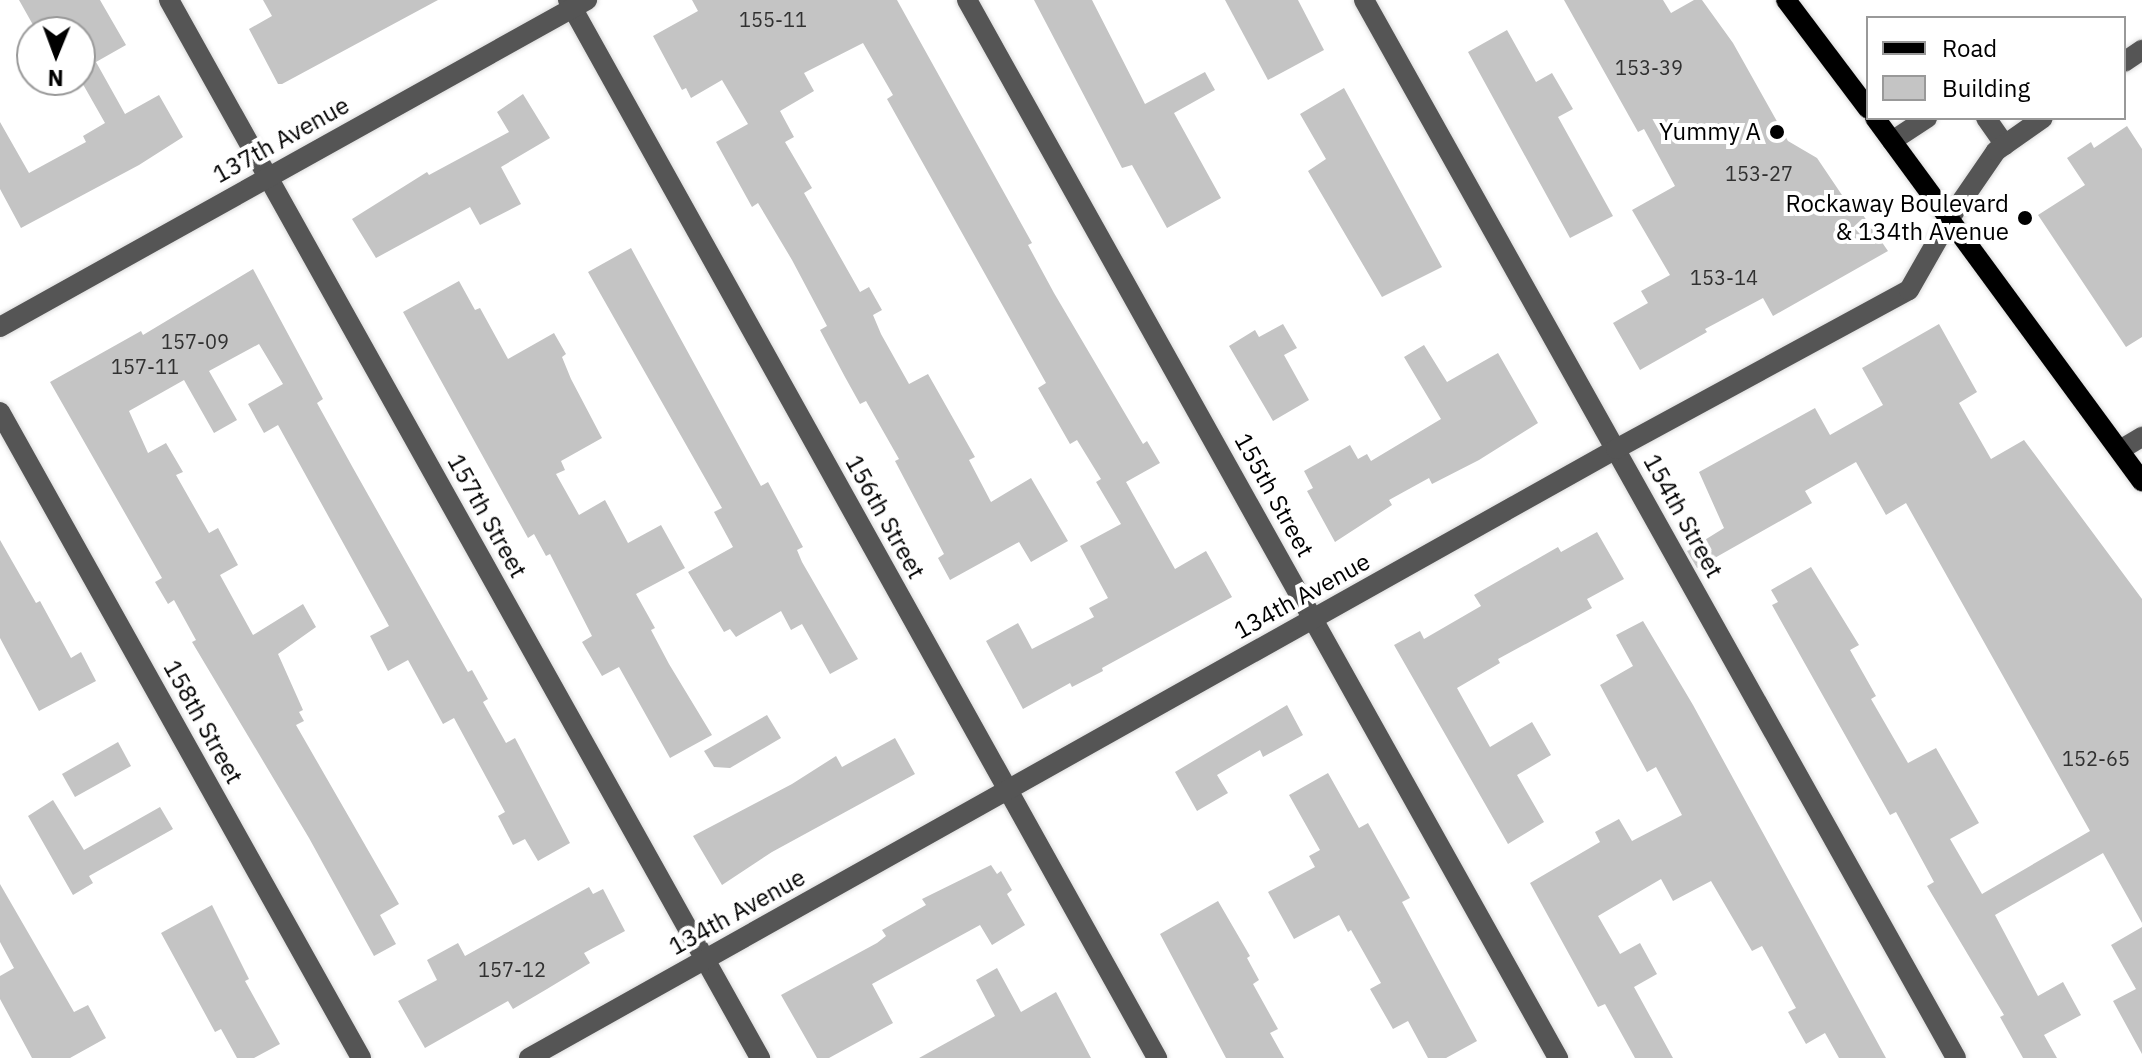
<!DOCTYPE html>
<style>
body{margin:0}
#map{position:relative;width:2142px;height:1058px;overflow:hidden;background:#fff;font-family:"IBM Plex Sans",sans-serif}
div>[style]{position:absolute}
.building>*{inset:0;background:#c4c4c4}
.roads{filter:drop-shadow(0 0 2px #dbdbdb) drop-shadow(0 0 2px #dbdbdb)}
.minor>*{height:20px;margin:-10px;padding:0 10px;transform-origin:10px;border-radius:10px;background:#555}
.major>*{height:20px;margin:-10px;padding:0 10px;transform-origin:10px;border-radius:10px;background:#000}
.dots>*{width:22px;height:22px;translate:-50% -50%;box-sizing:border-box;border:4px solid #fff;border-radius:50%}
span{translate:-50% -50%;white-space:nowrap;text-align:center;line-height:1.15;-webkit-text-stroke:8px #fff;paint-order:stroke}
.number-label{font-size:20px;color:#313131}
.number-label span{-webkit-text-stroke-width:0}
.poi-label{font-size:24px;color:#000}
.right{translate:-100% -50%;text-align:right}
.street-label{font-size:24px;color:#000}
.legend{position:absolute;left:1866px;top:16px;width:260px;height:104px;box-sizing:border-box;background:#fff;border:2px solid #999;margin:0;padding:10px 14px;list-style:none;font-size:24px;color:#000}
.legend li{display:flex;align-items:center;gap:16px;height:40px}
.legend b{width:40px;border:2px solid #999}
.north{position:absolute;left:16px;top:16px;width:80px;height:80px;box-sizing:border-box;background:#fff;border:2px solid #999;border-radius:50%;rotate:181deg;font-size:22px;font-weight:700;line-height:32px;text-align:center;color:#000}
.north::after{content:'';display:block;margin:auto;width:28px;height:36px;background:#000;clip-path:polygon(50% 0,100% 100%,50% 72%,0 100%)}
</style>
<div id="map">
<div class="building">
<i style="clip-path:polygon(19px 0,100px 0,126px 45px,96px 62px,125px 114px,159px 95px,183px 137px,139px 165px,21px 228px,0 189px,0 122px,29px 173px,86px 142px,83px 136px,105px 123px,80px 79px,80px 32px,37px 32px)"></i>
<i style="clip-path:polygon(263px 0,438px 0,282px 84px,278px 84px,249px 29px,272px 16px)"></i>
<i style="clip-path:polygon(692px 0,897px 0,1032px 243px,1028px 245px,1054px 293px,1143px 444px,1147px 441px,1160px 463px,1126px 482px,1175px 569px,1206px 551px,1232px 597px,1102px 668px,1103px 671px,1072px 687px,1070px 683px,1023px 709px,986px 641px,1018px 623px,1032px 649px,1094px 617px,1089px 608px,1108px 598px,1080px 546px,1121px 524px,1096px 482px,1101px 479px,1077px 440px,1070px 444px,1038px 388px,1046px 383px,887px 99px,893px 95px,863px 43px,804px 73px,814px 91px,780px 111px,794px 137px,785px 142px,812px 188px,804px 193px,860px 292px,869px 287px,882px 310px,873px 315px,881px 334px,909px 384px,928px 374px,975px 457px,969px 460px,991px 502px,1031px 478px,1068px 541px,1031px 562px,1019px 542px,950px 580px,938px 558px,944px 554px,895px 461px,899px 459px,866px 401px,860px 404px,845px 377px,820px 330px,827px 326px,792px 260px,758px 203px,752px 207px,716px 142px,748px 124px,722px 80px,691px 98px,686px 88px,682px 90px,653px 36px,698px 11px)"></i>
<i style="clip-path:polygon(1034px 0,1092px 0,1145px 104px,1205px 72px,1215px 90px,1174px 113px,1221px 198px,1167px 228px,1132px 165px,1122px 168px)"></i>
<i style="clip-path:polygon(1225px 0,1298px 0,1324px 50px,1268px 80px)"></i>
<i style="clip-path:polygon(1564px 0,1663px 0,1671px 13px,1694px 0,1702px 0,1733px 43px,1788px 141px,1817px 158px,1844px 198px,1849px 195px,1888px 251px,1773px 316px,1763px 298px,1705px 329px,1707px 332px,1640px 370px,1613px 323px,1648px 303px,1641px 291px,1670px 275px,1632px 210px,1675px 186px,1644px 129px,1638px 132px)"></i>
<i style="clip-path:polygon(1507px 30px,1536px 82px,1552px 73px,1573px 109px,1558px 117px,1613px 216px,1570px 238px,1468px 52px)"></i>
<i style="clip-path:polygon(1344px 88px,1442px 267px,1382px 297px,1308px 171px,1326px 159px,1300px 114px)"></i>
<i style="clip-path:polygon(523px 94px,550px 138px,501px 167px,521px 204px,480px 225px,470px 207px,376px 258px,352px 219px,427px 172px,429px 175px,509px 132px,497px 112px)"></i>
<i style="clip-path:polygon(2127px 126px,2142px 149px,2142px 337px,2126px 347px,2038px 215px,2085px 185px,2067px 158px,2091px 142px,2094px 148px)"></i>
<i style="clip-path:polygon(631px 248px,761px 486px,768px 482px,803px 547px,797px 550px,802px 562px,858px 659px,830px 674px,802px 624px,791px 630px,781px 611px,736px 637px,730px 629px,724px 632px,688px 572px,733px 547px,714px 512px,722px 508px,588px 272px)"></i>
<i style="clip-path:polygon(253px 269px,323px 399px,317px 403px,353px 468px,468px 672px,472px 670px,488px 699px,483px 702px,506px 743px,515px 738px,570px 843px,538px 861px,525px 839px,513px 845px,498px 816px,505px 812px,454px 718px,443px 724px,408px 660px,388px 671px,370px 636px,389px 626px,278px 425px,264px 433px,248px 404px,283px 384px,259px 344px,209px 371px,237px 420px,214px 433px,184px 380px,129px 411px,148px 453px,166px 443px,183px 472px,176px 475px,209px 533px,218px 528px,238px 565px,220px 575px,253px 635px,303px 604px,316px 627px,278px 654px,303px 710px,299px 712px,304px 721px,296px 725px,399px 904px,380px 915px,396px 944px,374px 956px,309px 838px,192px 642px,196px 640px,174px 600px,168px 604px,155px 582px,162px 578px,50px 382px,141px 331px,143px 335px)"></i>
<i style="clip-path:polygon(459px 281px,475px 310px,480px 308px,508px 359px,554px 333px,566px 354px,562px 357px,571px 379px,602px 438px,561px 461px,565px 470px,556px 474px,579px 515px,605px 500px,628px 543px,661px 525px,685px 568px,636px 594px,655px 628px,651px 630px,669px 664px,712px 735px,670px 758px,619px 667px,602px 676px,582px 642px,592px 636px,550px 554px,546px 556px,534px 534px,528px 538px,403px 312px)"></i>
<i style="clip-path:polygon(1283px 324px,1297px 348px,1284px 355px,1309px 400px,1273px 421px,1229px 346px,1255px 330px,1259px 337px)"></i>
<i style="clip-path:polygon(1939px 324px,1977px 392px,1959px 403px,1991px 459px,2024px 440px,2142px 599px,2142px 923px,2103px 853px,1995px 915px,2038px 996px,2063px 982px,2081px 1015px,2044px 1035px,2057px 1058px,2023px 1058px,2000px 1017px,2004px 1015px,1927px 886px,1934px 882px,1896px 812px,1890px 815px,1772px 605px,1778px 602px,1771px 590px,1811px 567px,1859px 645px,1850px 650px,1876px 696px,1871px 699px,1908px 763px,1936px 748px,1979px 823px,1950px 839px,1982px 894px,2090px 831px,1906px 503px,1886px 515px,1856px 462px,1805px 491px,1812px 503px,1697px 568px,1687px 551px,1724px 528px,1699px 472px,1815px 408px,1830px 435px,1883px 405px,1862px 368px)"></i>
<i style="clip-path:polygon(1424px 345px,1447px 382px,1498px 353px,1538px 423px,1479px 460px,1432px 484px,1429px 478px,1389px 500px,1392px 505px,1335px 542px,1307px 491px,1313px 488px,1304px 471px,1350px 445px,1358px 459px,1367px 454px,1371px 461px,1441px 419px,1404px 357px)"></i>
<i style="clip-path:polygon(1597px 532px,1624px 579px,1587px 599px,1592px 608px,1498px 659px,1500px 663px,1457px 688px,1490px 747px,1532px 722px,1551px 755px,1517px 775px,1544px 822px,1508px 844px,1394px 645px,1420px 631px,1424px 639px,1481px 606px,1474px 595px,1558px 547px,1561px 552px)"></i>
<i style="clip-path:polygon(0 540px,36px 603px,40px 601px,71px 658px,81px 652px,96px 681px,39px 711px,0 638px)"></i>
<i style="clip-path:polygon(1643px 621px,1693px 705px,1886px 1058px,1839px 1058px,1825px 1033px,1806px 1044px,1788px 1012px,1796px 1008px,1762px 946px,1752px 951px,1711px 881px,1673px 901px,1661px 879px,1598px 916px,1620px 954px,1640px 943px,1657px 974px,1634px 987px,1673px 1058px,1635px 1058px,1605px 1004px,1598px 1007px,1530px 883px,1600px 842px,1595px 832px,1619px 819px,1632px 841px,1682px 815px,1656px 767px,1647px 772px,1600px 685px,1633px 666px,1616px 635px)"></i>
<i style="clip-path:polygon(1287px 705px,1303px 735px,1263px 757px,1260px 750px,1217px 775px,1228px 793px,1197px 811px,1175px 772px)"></i>
<i style="clip-path:polygon(767px 715px,781px 738px,730px 768px,714px 767px,704px 751px)"></i>
<i style="clip-path:polygon(895px 738px,915px 774px,772px 852px,722px 885px,693px 836px,792px 784px,836px 756px,842px 767px)"></i>
<i style="clip-path:polygon(118px 742px,131px 766px,75px 797px,62px 774px)"></i>
<i style="clip-path:polygon(1328px 773px,1359px 828px,1368px 823px,1410px 898px,1402px 902px,1477px 1041px,1446px 1058px,1428px 1058px,1408px 1021px,1393px 1029px,1370px 989px,1381px 983px,1351px 930px,1348px 932px,1339px 915px,1294px 939px,1268px 892px,1315px 867px,1309px 856px,1320px 850px,1289px 795px)"></i>
<i style="clip-path:polygon(53px 800px,84px 850px,160px 807px,173px 829px,89px 876px,93px 883px,73px 895px,28px 816px)"></i>
<i style="clip-path:polygon(991px 865px,997px 874px,1001px 871px,1012px 890px,1007px 894px,1025px 925px,992px 945px,980px 925px,872px 984px,893px 1023px,829px 1058px,817px 1058px,781px 995px,877px 943px,886px 936px,882px 930px,926px 905px,922px 899px)"></i>
<i style="clip-path:polygon(0 884px,74px 1012px,88px 1005px,106px 1038px,70px 1058px,32px 1058px,0 999px,0 976px,14px 968px,0 942px)"></i>
<i style="clip-path:polygon(589px 887px,593px 894px,603px 889px,625px 931px,584px 953px,590px 963px,547px 989px,513px 1009px,508px 1001px,425px 1048px,398px 1001px,437px 980px,427px 960px,458px 943px,465px 956px)"></i>
<i style="clip-path:polygon(1218px 901px,1250px 956px,1247px 958px,1259px 980px,1253px 984px,1278px 1029px,1270px 1033px,1284px 1058px,1226px 1058px,1160px 934px)"></i>
<i style="clip-path:polygon(212px 905px,249px 979px,245px 981px,280px 1044px,254px 1058px,237px 1058px,221px 1029px,215px 1032px,161px 933px)"></i>
<i style="clip-path:polygon(2142px 927px,2142px 1054px,2113px 1001px,2136px 989px,2111px 945px)"></i>
<i style="clip-path:polygon(997px 968px,1021px 1012px,1056px 992px,1091px 1058px,919px 1058px,995px 1016px,976px 980px)"></i>
</div>
<div class="roads">
<div class="minor">
<i style="left:169px;top:0;width:1212px;rotate:60.81deg"></i>
<i style="left:568px;top:0;width:1211px;rotate:60.89deg"></i>
<i style="left:967px;top:0;width:1212px;rotate:60.81deg"></i>
<i style="left:1364px;top:0;width:1212px;rotate:60.77deg"></i>
<i style="left:2124px;top:62px;width:22px;rotate:-34deg"></i>
<i style="left:1986px;top:118px;width:33px;rotate:55deg"></i>
<i style="left:1892px;top:141px;width:42px;rotate:-33.3deg"></i>
<i style="left:0;top:327px;width:672px;rotate:-29.12deg"></i>
<i style="left:0;top:412px;width:740px;rotate:60.8deg"></i>
<i style="left:2120px;top:450px;width:26px;rotate:-31deg"></i>
<i style="left:529px;top:1058px;width:1246px;rotate:-29.26deg"></i>
<i style="left:1616px;top:449px;width:333px;rotate:-28.5deg"></i>
<i style="left:1909px;top:290px;width:83px;rotate:-60.3deg"></i>
<i style="left:1950px;top:218px;width:81px;rotate:-55.5deg"></i>
<i style="left:1996px;top:151px;width:57px;rotate:-35.1deg"></i>
</div>
<div class="major">
<i style="left:1786px;top:0;width:136px;rotate:53deg"></i>
<i style="left:1875px;top:118px;width:451px;rotate:53.7deg"></i>
</div>
</div>
<div class="dots">
<i style="left:1777px;top:132px;background:#000"></i>
<i style="left:2025px;top:218px;background:#000"></i>
</div>
<div class="number-label">
<span style="left:773px;top:19px">155-11</span>
<span style="left:1649px;top:67px">153-39</span>
<span style="left:1759px;top:173px">153-27</span>
<span style="left:1724px;top:277px">153-14</span>
<span style="left:195px;top:341px">157-09</span>
<span style="left:145px;top:366px">157-11</span>
<span style="left:2096px;top:758px">152-65</span>
<span style="left:512px;top:969px">157-12</span>
</div>
<div class="poi-label">
<span class="right" style="left:1761px;top:132px">Yummy A</span>
<span class="right" style="left:2009px;top:218px">Rockaway Boulevard<br>&amp; 134th Avenue</span>
</div>
<div class="street-label">
<span style="left:281px;top:140px;rotate:-29deg">137th Avenue</span>
<span style="left:1274px;top:495px;rotate:61deg">155th Street</span>
<span style="left:487px;top:516px;rotate:61deg">157th Street</span>
<span style="left:1683px;top:516px;rotate:61deg">154th Street</span>
<span style="left:885px;top:517px;rotate:61deg">156th Street</span>
<span style="left:1302px;top:596px;rotate:-29deg">134th Avenue</span>
<span style="left:203px;top:722px;rotate:61deg">158th Street</span>
<span style="left:737px;top:912px;rotate:-29deg">134th Avenue</span>
</div>
<ul class="legend">
<li><b style="height:10px;background:#000"></b>Road</li>
<li><b style="height:22px;background:#c4c4c4"></b>Building</li>
</ul>
<div class="north">N</div>
</div>
